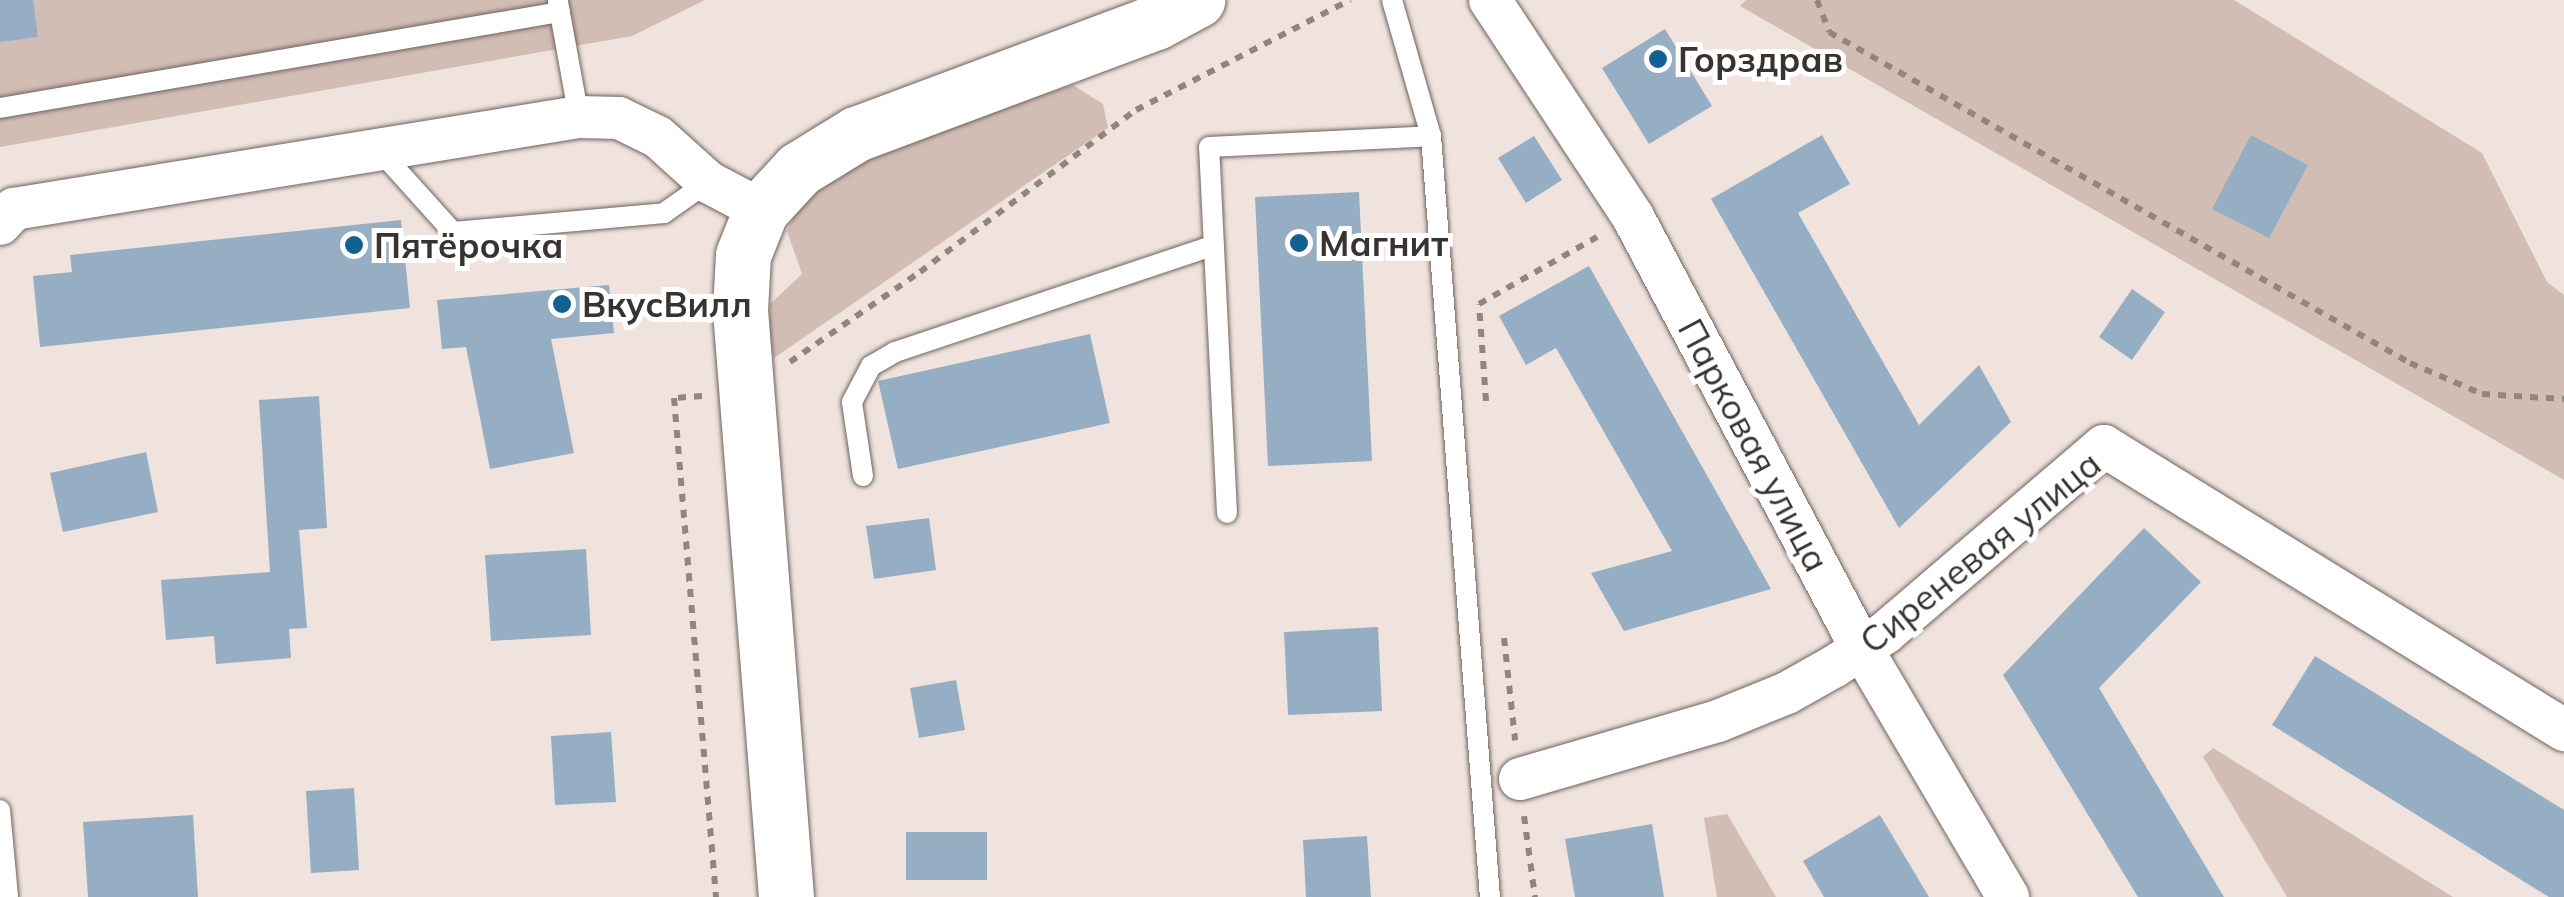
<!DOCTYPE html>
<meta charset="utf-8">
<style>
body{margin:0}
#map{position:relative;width:2564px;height:897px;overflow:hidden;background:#f0e3dd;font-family:Mulish,sans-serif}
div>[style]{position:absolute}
.green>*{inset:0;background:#d2bdb4}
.building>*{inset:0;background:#95aec4}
.path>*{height:6px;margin-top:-3px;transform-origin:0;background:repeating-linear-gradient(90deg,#8f8682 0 8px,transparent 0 16px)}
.roads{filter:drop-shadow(0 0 2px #6e635e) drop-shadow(0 0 2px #6e635e)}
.lane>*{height:20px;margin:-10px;padding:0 10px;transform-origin:10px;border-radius:10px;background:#fff}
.street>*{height:42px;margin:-21px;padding:0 21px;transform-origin:21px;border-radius:21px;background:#fff}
.secondary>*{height:55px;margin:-27.5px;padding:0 27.5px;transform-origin:27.5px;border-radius:27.5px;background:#fff}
.dots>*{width:28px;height:28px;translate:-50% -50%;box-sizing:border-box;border:5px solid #fff;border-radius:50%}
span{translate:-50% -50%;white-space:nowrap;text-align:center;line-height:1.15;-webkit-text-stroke:10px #fff;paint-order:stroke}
.poi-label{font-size:35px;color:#373330;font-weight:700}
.left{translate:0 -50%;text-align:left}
.street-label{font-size:35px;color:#373330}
</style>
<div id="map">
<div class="green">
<i style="clip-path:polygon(0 0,705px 0,632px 36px,0 147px)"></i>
<i style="clip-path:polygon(1746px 0,2234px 0,2482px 153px,2547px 282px,2564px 295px,2564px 480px,1740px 6px)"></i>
<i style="clip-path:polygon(1073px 85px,1103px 104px,1108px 128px,774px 358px,769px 336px,770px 304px,802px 274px,787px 231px,802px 199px,856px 156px)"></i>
<i style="clip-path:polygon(2213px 748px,2453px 897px,2287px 897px,2203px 757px)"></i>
<i style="clip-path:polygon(1727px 814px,1776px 897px,1717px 897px,1704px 818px)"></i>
</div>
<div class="building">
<i style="clip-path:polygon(0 0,33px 0,38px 37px,0 42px)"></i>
<i style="clip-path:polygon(1665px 29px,1712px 106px,1649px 144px,1602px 68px)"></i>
<i style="clip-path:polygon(1822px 135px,1850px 184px,1798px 213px,1919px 425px,1979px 365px,2011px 422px,1899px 528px,1711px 199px)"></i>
<i style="clip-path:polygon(2251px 135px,2308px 165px,2269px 238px,2212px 209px)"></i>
<i style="clip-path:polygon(1534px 136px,1562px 180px,1526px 203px,1498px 158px)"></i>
<i style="clip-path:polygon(1359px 192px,1372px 461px,1268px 466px,1255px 197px)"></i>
<i style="clip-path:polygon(401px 220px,410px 308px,40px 347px,33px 276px,72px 272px,70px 255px)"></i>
<i style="clip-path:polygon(1589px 266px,1771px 589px,1624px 631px,1591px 573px,1672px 551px,1556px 348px,1526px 365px,1499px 316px)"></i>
<i style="clip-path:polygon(609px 285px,614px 333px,551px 339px,574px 453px,490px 469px,466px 347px,442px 349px,437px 300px)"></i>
<i style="clip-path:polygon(2132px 289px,2165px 312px,2132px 360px,2099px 337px)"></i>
<i style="clip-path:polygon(1090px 334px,1110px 423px,898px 469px,878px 381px)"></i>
<i style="clip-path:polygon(319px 396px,327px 528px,299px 530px,307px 628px,289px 629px,291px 658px,216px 664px,214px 636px,166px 640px,161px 580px,270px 572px,259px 400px)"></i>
<i style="clip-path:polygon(146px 452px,158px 512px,63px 532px,50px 473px)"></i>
<i style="clip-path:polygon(929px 518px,936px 570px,874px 579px,866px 526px)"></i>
<i style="clip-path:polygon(2144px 528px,2201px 582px,2099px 688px,2224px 897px,2138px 897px,2003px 675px)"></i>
<i style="clip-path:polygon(586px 549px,591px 635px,491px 641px,485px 555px)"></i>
<i style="clip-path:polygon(1378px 627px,1382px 711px,1288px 715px,1284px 632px)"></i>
<i style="clip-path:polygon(2315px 656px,2564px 810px,2564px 897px,2549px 897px,2272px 725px)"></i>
<i style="clip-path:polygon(956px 680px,965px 730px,919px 738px,910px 688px)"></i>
<i style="clip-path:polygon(611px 732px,616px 802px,555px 805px,551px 736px)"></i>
<i style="clip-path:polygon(354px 788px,359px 870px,311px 873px,306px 791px)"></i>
<i style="clip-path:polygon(193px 815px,198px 897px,88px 897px,83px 822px)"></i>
<i style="clip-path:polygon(1880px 815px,1929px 897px,1824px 897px,1803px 861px)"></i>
<i style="clip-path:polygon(1652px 824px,1664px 897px,1575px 897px,1565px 839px)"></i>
<i style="clip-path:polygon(906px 832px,987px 832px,987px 880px,906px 880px)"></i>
<i style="clip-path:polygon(1367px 836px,1371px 897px,1306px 897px,1303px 840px)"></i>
</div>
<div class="path">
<i style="left:1817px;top:0;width:34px;rotate:69deg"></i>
<i style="left:1829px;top:32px;width:669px;rotate:29.67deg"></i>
<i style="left:2410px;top:363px;width:78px;rotate:23.3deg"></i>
<i style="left:2482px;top:394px;width:82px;rotate:3.5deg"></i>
<i style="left:790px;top:362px;width:158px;rotate:-34.7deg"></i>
<i style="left:920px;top:272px;width:270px;rotate:-36.9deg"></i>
<i style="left:1136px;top:110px;width:241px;rotate:-27.2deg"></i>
<i style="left:702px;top:396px;width:28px;rotate:176deg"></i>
<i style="left:674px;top:398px;width:501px;rotate:85.19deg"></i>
<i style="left:1486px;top:401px;width:97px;rotate:-94.1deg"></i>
<i style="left:1479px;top:304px;width:136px;rotate:-29.6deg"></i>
<i style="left:1504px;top:638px;width:103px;rotate:83.8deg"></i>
<i style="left:1524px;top:816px;width:82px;rotate:82.3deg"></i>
</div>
<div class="roads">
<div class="lane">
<i style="left:1392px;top:0;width:141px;rotate:74deg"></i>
<i style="left:1431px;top:136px;width:763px;rotate:85.57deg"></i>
<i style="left:558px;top:2px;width:117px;rotate:79.7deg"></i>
<i style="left:0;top:108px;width:568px;rotate:-9.73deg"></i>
<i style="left:380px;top:151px;width:109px;rotate:48deg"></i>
<i style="left:453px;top:232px;width:212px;rotate:-5.1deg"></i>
<i style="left:664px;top:213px;width:54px;rotate:-35.2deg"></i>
<i style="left:863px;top:476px;width:75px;rotate:-98.5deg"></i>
<i style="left:852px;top:402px;width:41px;rotate:-62.2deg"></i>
<i style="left:871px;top:366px;width:28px;rotate:-30deg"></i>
<i style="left:895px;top:352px;width:336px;rotate:-18.5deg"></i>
<i style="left:1227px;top:513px;width:366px;rotate:-92.8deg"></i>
<i style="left:1209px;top:147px;width:222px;rotate:-2.8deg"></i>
<i style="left:0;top:810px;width:87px;rotate:84.7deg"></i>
</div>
<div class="street">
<i style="left:1490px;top:0;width:260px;rotate:56.6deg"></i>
<i style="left:1633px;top:217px;width:489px;rotate:62.1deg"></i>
<i style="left:1862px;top:649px;width:288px;rotate:59.5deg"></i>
<i style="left:0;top:224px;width:21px;rotate:-47deg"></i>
<i style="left:14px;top:209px;width:572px;rotate:-9.25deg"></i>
<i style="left:579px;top:117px;width:40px;rotate:1.4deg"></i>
<i style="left:619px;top:118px;width:43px;rotate:26deg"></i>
<i style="left:658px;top:137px;width:67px;rotate:42deg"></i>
<i style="left:708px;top:182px;width:60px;rotate:27.8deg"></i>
<i style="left:1520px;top:779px;width:206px;rotate:-16.3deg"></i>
<i style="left:1718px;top:721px;width:74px;rotate:-22.1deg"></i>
<i style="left:1787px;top:693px;width:55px;rotate:-29.4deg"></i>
<i style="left:1835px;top:666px;width:60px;rotate:-33.4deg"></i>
<i style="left:1885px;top:633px;width:288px;rotate:-40.5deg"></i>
<i style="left:2104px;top:446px;width:541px;rotate:31.69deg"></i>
</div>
<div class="secondary">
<i style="left:786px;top:897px;width:589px;rotate:-94.48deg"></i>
<i style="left:740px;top:310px;width:55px;rotate:-86.9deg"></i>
<i style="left:743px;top:255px;width:48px;rotate:-68.2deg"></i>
<i style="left:761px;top:210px;width:56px;rotate:-47.2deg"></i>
<i style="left:799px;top:169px;width:67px;rotate:-31.6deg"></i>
<i style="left:856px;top:134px;width:320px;rotate:-20.5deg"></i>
<i style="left:1156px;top:22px;width:47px;rotate:-28.2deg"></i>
</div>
</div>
<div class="dots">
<i style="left:1658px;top:59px;background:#116193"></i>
<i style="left:1299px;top:243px;background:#116193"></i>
<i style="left:354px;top:245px;background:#116193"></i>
<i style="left:562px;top:304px;background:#116193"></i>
</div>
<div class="poi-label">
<span class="left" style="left:1678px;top:59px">Горздрав</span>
<span class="left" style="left:1319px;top:243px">Магнит</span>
<span class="left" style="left:374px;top:245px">Пятёрочка</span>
<span class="left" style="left:582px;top:304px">ВкусВилл</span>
</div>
<div class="street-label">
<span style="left:1754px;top:445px;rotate:62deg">Парковая улица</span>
<span style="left:1980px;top:552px;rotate:-39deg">Сиреневая улица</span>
</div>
</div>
